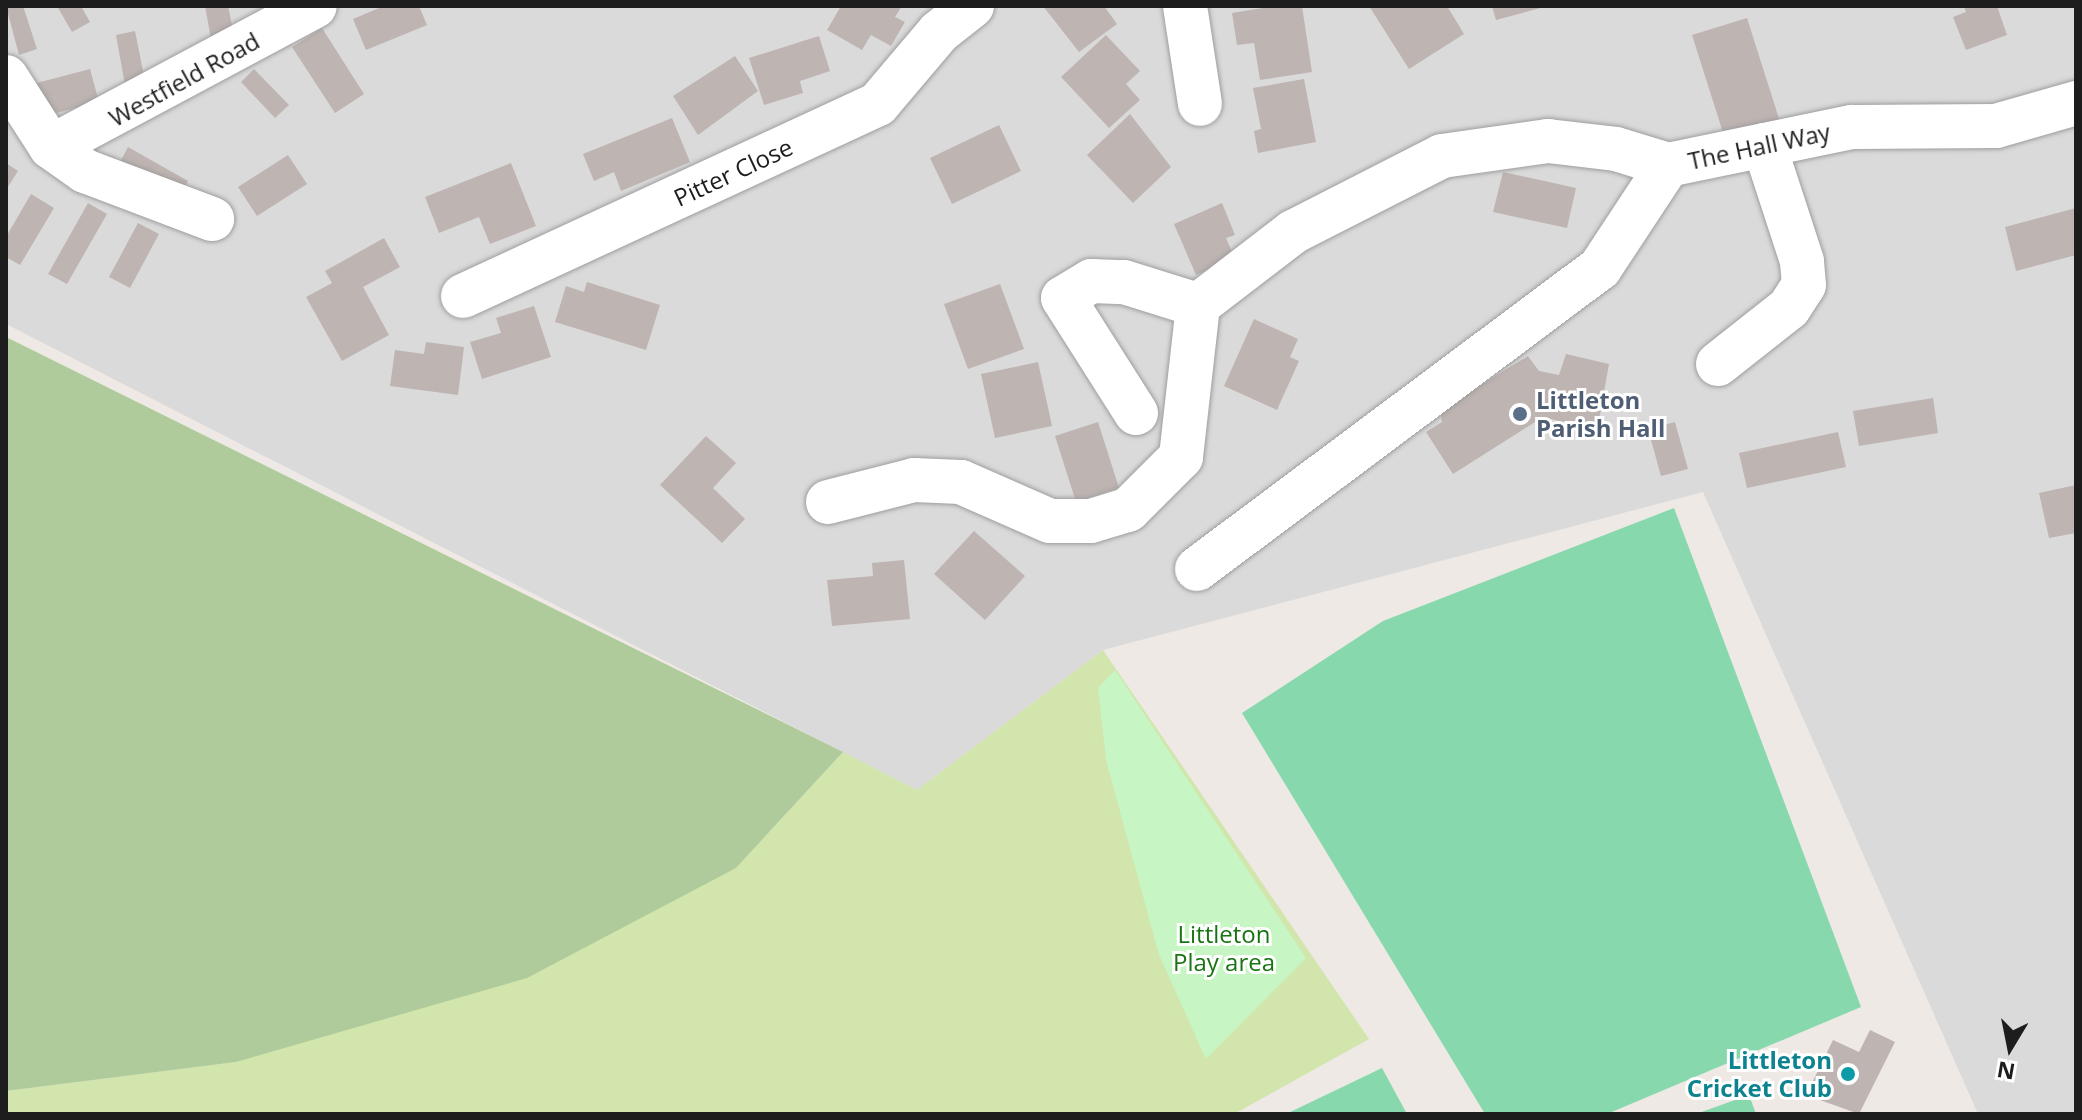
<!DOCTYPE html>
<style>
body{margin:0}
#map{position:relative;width:2082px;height:1120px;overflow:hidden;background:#eee9e4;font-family:"Open Sans",sans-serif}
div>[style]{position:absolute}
.residential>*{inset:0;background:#dbdadb}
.grass>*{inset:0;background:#d1e5ad}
.forest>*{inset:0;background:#b0cb9b}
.park>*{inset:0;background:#c7f5c3}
.pitch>*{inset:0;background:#87d8ad}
.building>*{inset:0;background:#beb4b1}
.roads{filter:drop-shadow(0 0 2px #9e9e9e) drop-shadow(0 0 2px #9e9e9e)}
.minor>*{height:44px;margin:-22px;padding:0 22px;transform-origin:22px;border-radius:22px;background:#fff}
.dots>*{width:22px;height:22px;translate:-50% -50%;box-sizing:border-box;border:4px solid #fff;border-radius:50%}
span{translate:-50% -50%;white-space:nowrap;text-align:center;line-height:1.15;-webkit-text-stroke:6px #fff;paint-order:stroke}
.street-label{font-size:24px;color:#1d1d1d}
.service-label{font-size:24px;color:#4e5e75;font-weight:700}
.left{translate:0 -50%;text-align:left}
.park-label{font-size:24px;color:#197413}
.culture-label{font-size:24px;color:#0d838f;font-weight:700}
.right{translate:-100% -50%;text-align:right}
.frame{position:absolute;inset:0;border:8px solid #1d1d1d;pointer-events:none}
.north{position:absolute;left:1970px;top:1008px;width:80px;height:80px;-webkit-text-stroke:6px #fff;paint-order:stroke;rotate:190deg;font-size:22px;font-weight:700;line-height:32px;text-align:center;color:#1d1d1d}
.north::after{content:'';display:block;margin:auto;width:28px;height:36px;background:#1d1d1d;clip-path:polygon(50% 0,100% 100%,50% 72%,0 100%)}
</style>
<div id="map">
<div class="residential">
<i style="clip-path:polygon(6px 6px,2076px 6px,2076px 1114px,1978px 1114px,1703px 492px,1103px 650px,917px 790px,6px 324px)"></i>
</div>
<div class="grass">
<i style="clip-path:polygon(1103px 650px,1369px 1039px,1234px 1114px,6px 1114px,6px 1091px,236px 1062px,736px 868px,843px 752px,917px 790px)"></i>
</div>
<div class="forest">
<i style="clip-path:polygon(6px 337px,843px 752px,736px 868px,527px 978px,236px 1062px,6px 1091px)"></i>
</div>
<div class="park">
<i style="clip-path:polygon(1115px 670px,1306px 958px,1206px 1059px,1159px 955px,1106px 760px,1098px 688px)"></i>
</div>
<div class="pitch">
<i style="clip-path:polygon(1674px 508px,1861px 1007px,1607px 1114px,1485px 1114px,1242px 713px,1383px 621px)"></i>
<i style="clip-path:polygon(1382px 1068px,1407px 1114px,1286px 1114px)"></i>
<i style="clip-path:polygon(1749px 1095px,1756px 1114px,1696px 1114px)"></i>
</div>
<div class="building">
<i style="clip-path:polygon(6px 6px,23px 6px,37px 49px,19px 55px)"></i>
<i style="clip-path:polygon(57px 6px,81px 6px,90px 22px,72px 32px)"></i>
<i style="clip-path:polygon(205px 6px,228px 6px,234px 35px,211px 39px)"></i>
<i style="clip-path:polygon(384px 6px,419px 6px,427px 25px,366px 50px,353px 19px)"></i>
<i style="clip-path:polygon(841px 6px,902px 6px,895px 17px,905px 22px,891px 46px,871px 35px,862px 50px,827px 30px)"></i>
<i style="clip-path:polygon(1043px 6px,1104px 6px,1117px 24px,1079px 52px)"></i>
<i style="clip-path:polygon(1275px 6px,1302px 6px,1312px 72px,1260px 80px,1254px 43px,1237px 45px,1232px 13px)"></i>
<i style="clip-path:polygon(1369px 6px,1447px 6px,1464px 34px,1409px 69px)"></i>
<i style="clip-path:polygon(1492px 6px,1544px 6px,1544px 7px,1496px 20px)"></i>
<i style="clip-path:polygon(1964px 6px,1997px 6px,2007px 35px,1966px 50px,1953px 17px,1966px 12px)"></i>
<i style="clip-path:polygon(1747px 18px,1781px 125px,1726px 142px,1692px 35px)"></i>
<i style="clip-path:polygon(322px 28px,364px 94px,335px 113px,292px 47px)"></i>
<i style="clip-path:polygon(135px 31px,145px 81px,125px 85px,116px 35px)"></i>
<i style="clip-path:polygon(1106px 35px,1140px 71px,1126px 84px,1140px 100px,1109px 128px,1061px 77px)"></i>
<i style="clip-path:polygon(819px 36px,830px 71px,800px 81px,803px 93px,764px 105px,749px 58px)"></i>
<i style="clip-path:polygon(735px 56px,758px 91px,698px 135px,673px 96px)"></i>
<i style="clip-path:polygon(90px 69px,99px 102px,41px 117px,33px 84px)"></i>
<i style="clip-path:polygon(254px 69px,289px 105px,275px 118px,241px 82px)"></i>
<i style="clip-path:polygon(1304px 79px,1316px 142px,1258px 153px,1254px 131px,1261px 129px,1253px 88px)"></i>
<i style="clip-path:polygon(1130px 114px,1171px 167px,1133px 203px,1087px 155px)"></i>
<i style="clip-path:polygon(672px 118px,690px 162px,621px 191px,614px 172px,594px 181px,583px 154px)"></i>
<i style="clip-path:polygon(999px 125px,1021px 171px,952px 204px,930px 158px)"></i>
<i style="clip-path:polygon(128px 147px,188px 181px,179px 198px,119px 164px)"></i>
<i style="clip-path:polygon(288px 155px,307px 184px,257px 216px,238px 187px)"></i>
<i style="clip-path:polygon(6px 163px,18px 171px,6px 190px)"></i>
<i style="clip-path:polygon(511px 163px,536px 226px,490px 244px,479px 217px,439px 233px,425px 197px)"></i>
<i style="clip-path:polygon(1503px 172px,1576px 188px,1567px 228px,1493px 212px)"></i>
<i style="clip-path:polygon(31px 194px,54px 208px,20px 265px,6px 257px,6px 237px)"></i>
<i style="clip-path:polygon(88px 203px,107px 214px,67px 284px,48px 274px)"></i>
<i style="clip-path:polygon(1222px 203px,1235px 235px,1226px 238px,1235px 259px,1196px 275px,1174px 224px)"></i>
<i style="clip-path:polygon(2076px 208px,2076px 255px,2016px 271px,2005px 227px)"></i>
<i style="clip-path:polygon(138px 223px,159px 234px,130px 288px,109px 277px)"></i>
<i style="clip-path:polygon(384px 238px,400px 267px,363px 287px,389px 335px,342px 361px,306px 297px,332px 283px,325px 271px)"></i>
<i style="clip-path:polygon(587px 282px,660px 305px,646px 350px,555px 322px,566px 286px,584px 292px)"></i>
<i style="clip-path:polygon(1000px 284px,1024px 349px,968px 369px,944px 304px)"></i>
<i style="clip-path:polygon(534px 306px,551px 357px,482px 379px,470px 342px,501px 333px,496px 318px)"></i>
<i style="clip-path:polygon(1254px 319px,1298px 339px,1290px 357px,1299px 361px,1277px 410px,1224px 386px)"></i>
<i style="clip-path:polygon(426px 342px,464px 347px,458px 395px,390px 386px,395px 350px,424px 354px)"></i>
<i style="clip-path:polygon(1566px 354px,1609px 364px,1597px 431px,1543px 417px,1453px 474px,1426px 432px,1442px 422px,1440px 410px,1528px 356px,1539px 371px,1559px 375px)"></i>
<i style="clip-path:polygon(1038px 362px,1052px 426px,995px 438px,981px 374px)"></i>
<i style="clip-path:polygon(1933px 398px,1938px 433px,1859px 446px,1853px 411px)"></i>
<i style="clip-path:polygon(1098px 422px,1119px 488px,1076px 502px,1055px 436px)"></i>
<i style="clip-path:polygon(1675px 422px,1688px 469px,1661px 476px,1648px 429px)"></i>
<i style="clip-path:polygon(1838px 432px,1846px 467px,1747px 488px,1739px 453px)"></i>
<i style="clip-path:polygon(706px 436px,736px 463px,713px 488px,745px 519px,722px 543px,660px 485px)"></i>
<i style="clip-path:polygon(2076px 485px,2076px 533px,2049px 538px,2039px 493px)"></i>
<i style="clip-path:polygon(974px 531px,1025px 576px,985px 620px,934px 574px)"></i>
<i style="clip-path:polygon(904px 560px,910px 619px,832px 626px,827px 580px,873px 576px,872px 563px)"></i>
<i style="clip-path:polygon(1870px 1030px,1895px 1042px,1859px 1114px,1806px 1095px,1833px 1040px,1859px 1052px)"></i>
</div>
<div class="roads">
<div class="minor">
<i style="left:1185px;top:6px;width:99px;rotate:81.3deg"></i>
<i style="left:6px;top:77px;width:83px;rotate:57.3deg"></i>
<i style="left:51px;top:147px;width:42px;rotate:35.2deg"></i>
<i style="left:85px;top:171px;width:136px;rotate:20.7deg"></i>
<i style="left:51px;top:147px;width:299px;rotate:-28.1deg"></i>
<i style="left:463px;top:296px;width:457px;rotate:-24.8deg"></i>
<i style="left:878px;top:104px;width:94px;rotate:-49.7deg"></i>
<i style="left:939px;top:32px;width:42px;rotate:-38.2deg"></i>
<i style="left:1718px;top:364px;width:90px;rotate:-38.3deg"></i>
<i style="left:1789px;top:308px;width:27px;rotate:-57deg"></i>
<i style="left:1804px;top:285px;width:24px;rotate:-95deg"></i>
<i style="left:1802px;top:261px;width:122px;rotate:-108.1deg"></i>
<i style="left:1136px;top:413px;width:136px;rotate:-122.4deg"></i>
<i style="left:1063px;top:298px;width:33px;rotate:-31deg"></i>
<i style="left:1091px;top:281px;width:33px;rotate:2deg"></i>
<i style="left:1124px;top:282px;width:77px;rotate:17.3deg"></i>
<i style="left:828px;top:502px;width:89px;rotate:-14.3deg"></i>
<i style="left:914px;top:480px;width:47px;rotate:2.4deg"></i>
<i style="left:961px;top:482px;width:97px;rotate:23.7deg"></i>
<i style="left:1050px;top:521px;width:41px"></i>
<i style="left:1091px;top:521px;width:39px;rotate:-17deg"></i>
<i style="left:1128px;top:510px;width:75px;rotate:-45deg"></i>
<i style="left:1181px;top:457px;width:153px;rotate:-83.6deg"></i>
<i style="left:1198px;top:305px;width:120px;rotate:-37.5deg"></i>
<i style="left:1293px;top:232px;width:167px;rotate:-27deg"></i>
<i style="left:1442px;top:156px;width:107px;rotate:-8.1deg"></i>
<i style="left:1548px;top:141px;width:68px;rotate:6.7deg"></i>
<i style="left:1616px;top:149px;width:54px;rotate:17.1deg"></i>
<i style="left:1668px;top:165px;width:188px;rotate:-11.7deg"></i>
<i style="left:1852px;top:127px;width:144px;rotate:-0.4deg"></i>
<i style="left:1996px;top:126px;width:83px;rotate:-16deg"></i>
<i style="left:1197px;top:569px;width:503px;rotate:-36.76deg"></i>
<i style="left:1600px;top:268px;width:123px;rotate:-56.6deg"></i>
</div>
</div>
<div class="dots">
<i style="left:1520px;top:414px;background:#5c6f8a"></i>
<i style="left:1848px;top:1074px;background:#0f9aa8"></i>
</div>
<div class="street-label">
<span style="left:184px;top:79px;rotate:-29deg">Westfield Road</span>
<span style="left:1759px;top:146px;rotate:-12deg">The Hall Way</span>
<span style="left:733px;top:172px;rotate:-25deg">Pitter Close</span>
</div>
<div class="service-label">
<span class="left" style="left:1536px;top:414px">Littleton<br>Parish Hall</span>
</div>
<div class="park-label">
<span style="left:1224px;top:948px">Littleton<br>Play area</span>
</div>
<div class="culture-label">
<span class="right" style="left:1832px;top:1074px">Littleton<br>Cricket Club</span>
</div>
<div class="frame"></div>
<div class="north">N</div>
</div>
